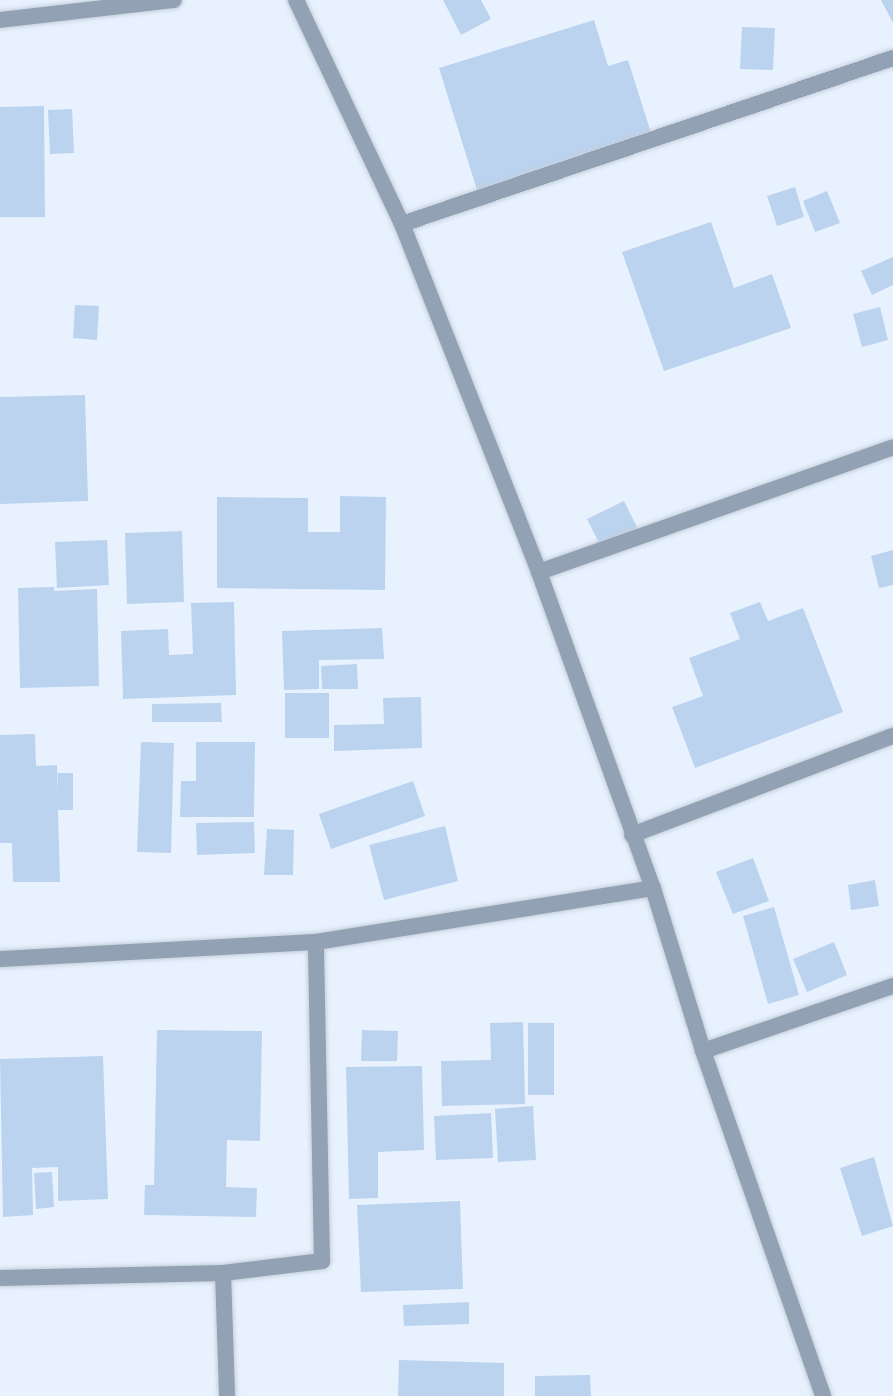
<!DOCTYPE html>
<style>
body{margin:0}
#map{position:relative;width:893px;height:1396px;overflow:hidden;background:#e8f2fe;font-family:Poppins,sans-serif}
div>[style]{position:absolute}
.building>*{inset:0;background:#bbd3ef}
.roads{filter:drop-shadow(0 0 2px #c6d0dc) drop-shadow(0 0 2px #c6d0dc)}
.minor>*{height:16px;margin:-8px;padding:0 8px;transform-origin:8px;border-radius:8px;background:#92a1b3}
span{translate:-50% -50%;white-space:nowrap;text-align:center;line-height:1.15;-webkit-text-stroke:4.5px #fefefe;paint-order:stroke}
</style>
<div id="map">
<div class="building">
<i style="clip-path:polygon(443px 0,481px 0,491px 19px,461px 35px)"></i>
<i style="clip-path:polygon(881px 0,893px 0,893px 23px)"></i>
<i style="clip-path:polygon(594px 20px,608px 66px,628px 60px,652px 136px,477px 190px,439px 68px)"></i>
<i style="clip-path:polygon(742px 27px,775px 28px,773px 70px,740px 69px)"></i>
<i style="clip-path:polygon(44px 106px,45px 217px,0 217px,0 107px)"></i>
<i style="clip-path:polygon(72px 109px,74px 153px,50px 154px,48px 110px)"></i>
<i style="clip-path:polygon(795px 187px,804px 217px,777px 226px,767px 196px)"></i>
<i style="clip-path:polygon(827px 191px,840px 223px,815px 232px,803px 201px)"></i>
<i style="clip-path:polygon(711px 222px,734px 288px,772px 274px,791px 328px,664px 371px,622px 252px)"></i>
<i style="clip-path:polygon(893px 257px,893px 285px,872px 295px,861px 271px)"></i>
<i style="clip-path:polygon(75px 305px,99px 306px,97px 340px,73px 338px)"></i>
<i style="clip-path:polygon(880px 307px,888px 340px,862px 347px,853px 314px)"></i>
<i style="clip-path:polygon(85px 395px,88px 501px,0 504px,0 397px)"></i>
<i style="clip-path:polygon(340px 496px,386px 497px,385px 590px,217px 588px,217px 497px,308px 498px,308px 532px,340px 532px)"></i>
<i style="clip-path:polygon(624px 501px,640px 533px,603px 551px,587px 519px)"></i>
<i style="clip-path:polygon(182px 531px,184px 602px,127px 604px,125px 533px)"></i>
<i style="clip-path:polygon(107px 540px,109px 585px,57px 588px,55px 542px)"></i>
<i style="clip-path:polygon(893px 550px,893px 585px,879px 588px,871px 556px)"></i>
<i style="clip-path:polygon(54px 587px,54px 591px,97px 589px,99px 686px,20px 688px,18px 588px)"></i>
<i style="clip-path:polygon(234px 602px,236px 695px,123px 699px,121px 631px,168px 629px,169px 655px,193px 654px,191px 603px)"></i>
<i style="clip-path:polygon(760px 602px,768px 621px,803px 608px,843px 712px,695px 768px,672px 707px,703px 696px,689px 658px,740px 639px,730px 613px)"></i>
<i style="clip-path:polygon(382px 628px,384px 659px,319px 660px,319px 689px,284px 690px,282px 631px)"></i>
<i style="clip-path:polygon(357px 664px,358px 689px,322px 689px,321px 666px)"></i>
<i style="clip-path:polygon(285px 693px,329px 693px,329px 738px,285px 738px)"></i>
<i style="clip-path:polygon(421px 697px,422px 748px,334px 751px,334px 725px,384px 724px,383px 698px)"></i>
<i style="clip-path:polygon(221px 703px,222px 722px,152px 722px,152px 704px)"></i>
<i style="clip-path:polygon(35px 734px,36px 766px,57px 765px,58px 795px,58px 773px,73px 773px,73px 810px,58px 810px,60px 882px,13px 882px,12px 843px,0 843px,0 735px)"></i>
<i style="clip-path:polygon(141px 742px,174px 743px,171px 853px,137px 852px)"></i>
<i style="clip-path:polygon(196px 742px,255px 742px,254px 817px,180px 817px,181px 781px,196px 781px)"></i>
<i style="clip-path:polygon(413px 781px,425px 816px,331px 849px,319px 814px)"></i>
<i style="clip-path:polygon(254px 822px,255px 853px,197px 855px,196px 823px)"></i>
<i style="clip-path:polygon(445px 826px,458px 881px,384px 900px,369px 845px)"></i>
<i style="clip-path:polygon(267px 829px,294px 830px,293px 875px,264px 875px)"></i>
<i style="clip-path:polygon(753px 858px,769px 901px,733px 914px,716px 872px)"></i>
<i style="clip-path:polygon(875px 880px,879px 906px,851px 910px,848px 885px)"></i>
<i style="clip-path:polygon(774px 907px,799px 995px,768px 1004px,743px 916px)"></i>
<i style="clip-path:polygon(834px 942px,847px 975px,807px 992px,793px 959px)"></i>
<i style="clip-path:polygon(523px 1022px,525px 1104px,442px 1106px,441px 1061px,491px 1060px,490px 1023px)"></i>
<i style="clip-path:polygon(528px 1023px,554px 1023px,554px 1095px,528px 1095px)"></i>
<i style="clip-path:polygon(157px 1030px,262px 1031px,260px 1141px,227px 1140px,226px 1187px,257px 1188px,256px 1217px,144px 1215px,145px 1185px,154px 1185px)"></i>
<i style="clip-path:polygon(362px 1030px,398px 1031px,397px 1061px,361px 1061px)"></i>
<i style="clip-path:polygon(103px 1056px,108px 1199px,58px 1201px,58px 1167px,32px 1168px,33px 1215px,3px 1217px,0 1059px)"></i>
<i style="clip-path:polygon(422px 1066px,424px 1150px,378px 1152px,378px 1198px,349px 1199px,346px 1067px)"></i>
<i style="clip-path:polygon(533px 1106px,536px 1160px,498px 1162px,495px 1109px)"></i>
<i style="clip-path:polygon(491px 1113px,493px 1158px,436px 1160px,434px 1116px)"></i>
<i style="clip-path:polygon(874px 1157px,893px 1226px,862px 1236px,840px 1168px)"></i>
<i style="clip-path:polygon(52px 1172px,54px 1207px,36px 1209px,34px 1173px)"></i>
<i style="clip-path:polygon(460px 1201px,463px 1289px,361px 1292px,357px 1205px)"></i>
<i style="clip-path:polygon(469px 1302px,469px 1324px,404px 1326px,403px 1305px)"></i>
<i style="clip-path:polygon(399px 1360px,504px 1363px,504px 1396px,398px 1396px)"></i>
<i style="clip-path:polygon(590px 1375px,591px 1396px,535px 1396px,535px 1376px)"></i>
</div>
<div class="roads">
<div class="minor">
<i style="left:296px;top:0;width:248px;rotate:64.7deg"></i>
<i style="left:402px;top:224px;width:374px;rotate:68.5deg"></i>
<i style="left:539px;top:572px;width:336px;rotate:70.2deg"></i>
<i style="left:653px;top:888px;width:170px;rotate:72.9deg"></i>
<i style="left:703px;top:1051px;width:365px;rotate:70.8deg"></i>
<i style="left:0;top:20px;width:175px;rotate:-6.6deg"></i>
<i style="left:402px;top:224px;width:518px;rotate:-18.68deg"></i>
<i style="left:539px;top:572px;width:375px;rotate:-19.4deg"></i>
<i style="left:632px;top:835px;width:279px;rotate:-20.8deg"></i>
<i style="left:0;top:959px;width:316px;rotate:-3.1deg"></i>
<i style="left:316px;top:942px;width:341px;rotate:-9.1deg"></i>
<i style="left:703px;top:1051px;width:201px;rotate:-18.9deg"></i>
<i style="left:223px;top:1273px;width:123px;rotate:88.1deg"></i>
<i style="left:0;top:1278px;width:223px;rotate:-1.3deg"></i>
<i style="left:223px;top:1273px;width:100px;rotate:-6.9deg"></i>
<i style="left:322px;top:1261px;width:319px;rotate:-91.1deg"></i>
</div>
</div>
</div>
